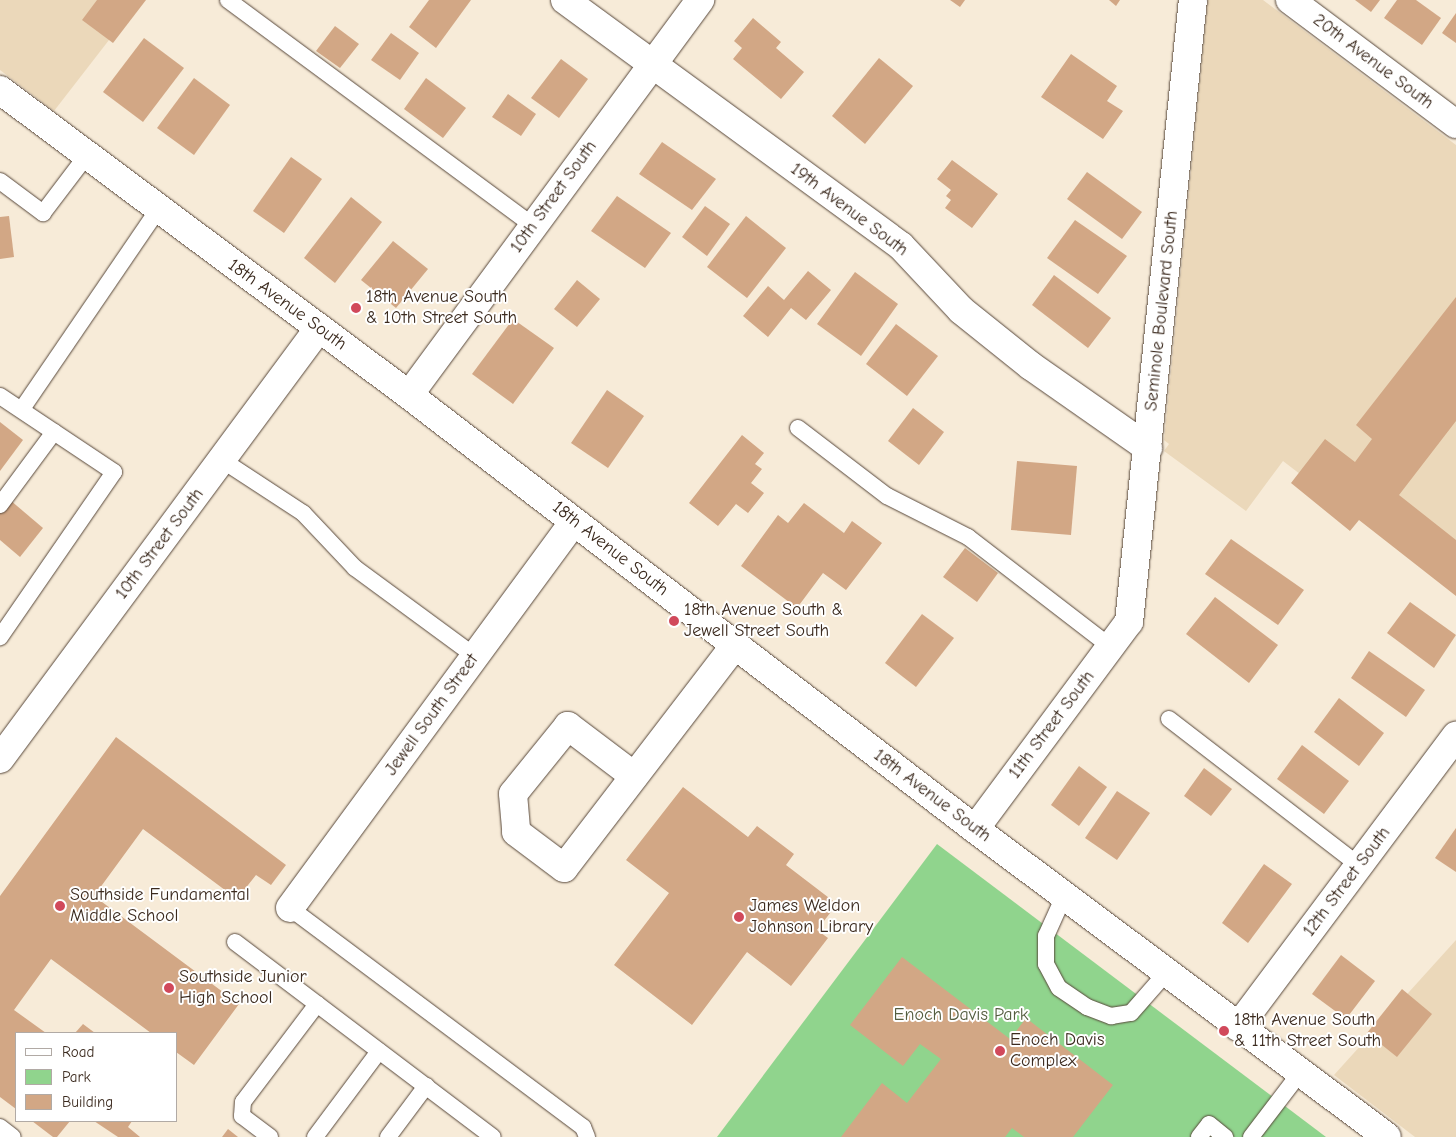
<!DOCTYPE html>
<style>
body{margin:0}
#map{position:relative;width:1456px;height:1137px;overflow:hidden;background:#f7ebd8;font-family:"Comic Neue",sans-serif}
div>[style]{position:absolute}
.built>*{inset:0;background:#ebd8ba}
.green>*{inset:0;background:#90d48d}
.building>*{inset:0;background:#d2a785}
.roads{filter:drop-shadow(0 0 1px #57473a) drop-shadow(0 0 1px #57473a)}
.service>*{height:16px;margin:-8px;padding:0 8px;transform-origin:8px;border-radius:8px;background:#fff}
.minor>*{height:28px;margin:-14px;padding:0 14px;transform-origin:14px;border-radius:14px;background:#fff}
.tertiary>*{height:28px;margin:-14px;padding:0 14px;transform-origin:14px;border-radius:14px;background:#fff}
.dots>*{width:14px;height:14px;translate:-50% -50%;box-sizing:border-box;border:2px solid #fff;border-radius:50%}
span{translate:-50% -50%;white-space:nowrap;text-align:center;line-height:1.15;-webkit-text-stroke:4px #fff;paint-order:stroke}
.street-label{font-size:18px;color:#3b2a1e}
.poi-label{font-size:18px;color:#3b2a1e}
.left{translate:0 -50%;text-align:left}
.park-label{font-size:18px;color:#545d3f}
.legend{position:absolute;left:15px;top:1032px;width:162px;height:90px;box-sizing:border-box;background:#fff;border:1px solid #b1aaa5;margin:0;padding:6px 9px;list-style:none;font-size:15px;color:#3b2a1e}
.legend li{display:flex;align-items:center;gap:10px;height:25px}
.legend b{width:25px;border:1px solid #b1aaa5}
</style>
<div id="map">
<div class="built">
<i style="clip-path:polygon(0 0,140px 0,54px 111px,0 70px)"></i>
<i style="clip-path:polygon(1208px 0,1263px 0,1456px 145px,1456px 594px,1283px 461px,1246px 511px,1164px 451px,1169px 444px,1164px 440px)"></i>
<i style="clip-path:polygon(1456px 940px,1456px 1137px,1415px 1137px,1334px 1075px)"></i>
</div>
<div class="green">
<i style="clip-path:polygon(937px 844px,1326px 1137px,717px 1137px)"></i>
</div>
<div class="building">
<i style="clip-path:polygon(97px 0,146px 0,113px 43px,82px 20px)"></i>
<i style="clip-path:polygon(429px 0,471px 0,436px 48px,409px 27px)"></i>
<i style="clip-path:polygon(950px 0,965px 0,960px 7px)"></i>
<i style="clip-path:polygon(1109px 0,1120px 0,1116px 6px)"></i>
<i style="clip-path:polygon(1355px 0,1380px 0,1371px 12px)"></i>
<i style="clip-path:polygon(1397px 0,1416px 0,1441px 18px,1422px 45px,1384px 18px)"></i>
<i style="clip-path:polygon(1456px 13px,1456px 43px,1442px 33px)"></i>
<i style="clip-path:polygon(753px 18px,781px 42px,776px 48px,804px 72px,781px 99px,733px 59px,742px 48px,734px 41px)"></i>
<i style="clip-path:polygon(335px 26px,359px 44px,340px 68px,316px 51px)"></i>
<i style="clip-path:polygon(391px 33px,419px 53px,400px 80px,371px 60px)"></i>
<i style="clip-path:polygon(144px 38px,184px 68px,143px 122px,103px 92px)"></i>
<i style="clip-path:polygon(1071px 54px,1117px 86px,1107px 101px,1123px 111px,1103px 139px,1041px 97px)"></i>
<i style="clip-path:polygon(879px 58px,913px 86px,865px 144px,832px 116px)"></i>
<i style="clip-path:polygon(561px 59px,588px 79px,559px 118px,531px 98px)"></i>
<i style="clip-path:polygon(194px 78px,230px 105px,194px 155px,157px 128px)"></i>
<i style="clip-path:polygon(426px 78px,466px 108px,443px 138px,404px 109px)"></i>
<i style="clip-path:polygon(508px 94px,536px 114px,521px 136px,492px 117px)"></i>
<i style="clip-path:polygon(662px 142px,716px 179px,692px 210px,639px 174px)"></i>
<i style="clip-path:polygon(291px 157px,322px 179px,284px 233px,253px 211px)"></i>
<i style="clip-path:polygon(952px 160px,998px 194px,972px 228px,945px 208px,951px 200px,946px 196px,951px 190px,937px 179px)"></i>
<i style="clip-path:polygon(1087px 172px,1142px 212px,1122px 239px,1067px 199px)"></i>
<i style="clip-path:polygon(617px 196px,671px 233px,645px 268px,591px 231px)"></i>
<i style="clip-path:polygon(351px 197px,382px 222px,335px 283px,304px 258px)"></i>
<i style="clip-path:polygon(705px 206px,730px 224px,707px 256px,682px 237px)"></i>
<i style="clip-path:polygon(9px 216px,14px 257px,0 259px,0 217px)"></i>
<i style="clip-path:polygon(746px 216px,786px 248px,747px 298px,707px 267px)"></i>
<i style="clip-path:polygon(1075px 220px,1127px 256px,1098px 294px,1047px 258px)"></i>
<i style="clip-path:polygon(393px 241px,428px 269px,396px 308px,361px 280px)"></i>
<i style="clip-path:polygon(808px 271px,831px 290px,806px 320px,791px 308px,768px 337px,743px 316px,768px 286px,784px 300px)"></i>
<i style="clip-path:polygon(855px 272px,898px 304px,861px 356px,817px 324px)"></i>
<i style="clip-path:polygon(1054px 275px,1111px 318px,1088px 348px,1032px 305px)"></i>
<i style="clip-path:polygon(577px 280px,600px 299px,577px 327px,554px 309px)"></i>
<i style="clip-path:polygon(1456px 297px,1456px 421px,1399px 495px,1456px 540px,1456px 596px,1359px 520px,1350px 531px,1291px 483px,1325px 439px,1355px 462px,1372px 439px,1356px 425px)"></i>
<i style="clip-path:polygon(513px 319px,554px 348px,513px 404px,472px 374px)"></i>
<i style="clip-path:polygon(896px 324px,938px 356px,907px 396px,866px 364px)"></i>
<i style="clip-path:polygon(607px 390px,644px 416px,608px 468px,571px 443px)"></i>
<i style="clip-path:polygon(913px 408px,944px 432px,919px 465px,888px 441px)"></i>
<i style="clip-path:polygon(0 422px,23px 440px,0 471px)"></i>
<i style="clip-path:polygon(742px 435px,764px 453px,755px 464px,762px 469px,751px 483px,764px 493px,748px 513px,736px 504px,718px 526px,689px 503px)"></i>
<i style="clip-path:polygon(1017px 461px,1077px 466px,1071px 535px,1011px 530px)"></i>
<i style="clip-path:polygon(10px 500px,43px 528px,20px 557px,0 540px,0 512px)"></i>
<i style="clip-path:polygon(804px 503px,844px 533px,852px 521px,882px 543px,846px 590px,823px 573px,797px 608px,741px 566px,778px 515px,788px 523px)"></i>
<i style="clip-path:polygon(1231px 539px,1304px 590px,1278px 625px,1205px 574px)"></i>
<i style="clip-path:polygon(965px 548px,998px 573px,977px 602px,943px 577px)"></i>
<i style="clip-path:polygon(1215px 597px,1278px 645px,1249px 683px,1186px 634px)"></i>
<i style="clip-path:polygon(1410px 602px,1456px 635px,1434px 668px,1387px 633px)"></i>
<i style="clip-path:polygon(922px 614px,954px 638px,916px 687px,885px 663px)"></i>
<i style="clip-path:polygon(1369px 651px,1425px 690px,1406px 717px,1351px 678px)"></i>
<i style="clip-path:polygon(1339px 698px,1384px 733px,1359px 766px,1314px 732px)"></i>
<i style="clip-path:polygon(116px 737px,286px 865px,271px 885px,256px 875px,237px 899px,143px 829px,94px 896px,239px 1004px,194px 1065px,176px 1052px,176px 1033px,151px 1033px,51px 959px,14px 1010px,46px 1033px,16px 1033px,16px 1109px,0 1097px,0 896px)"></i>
<i style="clip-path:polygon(1302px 745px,1349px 781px,1324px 814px,1277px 779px)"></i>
<i style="clip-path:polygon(1079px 766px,1107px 787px,1079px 826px,1051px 805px)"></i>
<i style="clip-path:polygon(1204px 768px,1232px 789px,1211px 816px,1184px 796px)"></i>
<i style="clip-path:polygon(683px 787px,748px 837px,757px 826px,794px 854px,786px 865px,837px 904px,817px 930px,828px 938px,791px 986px,747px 952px,692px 1025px,614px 965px,669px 893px,626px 860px)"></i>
<i style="clip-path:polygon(1117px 791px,1150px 813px,1117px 860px,1085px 838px)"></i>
<i style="clip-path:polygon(1456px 828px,1456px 872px,1435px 858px)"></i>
<i style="clip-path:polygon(1264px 864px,1292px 884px,1248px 943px,1222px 923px)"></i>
<i style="clip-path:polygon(1341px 955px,1375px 981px,1346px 1019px,1312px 994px)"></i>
<i style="clip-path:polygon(902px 957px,1010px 1039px,1026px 1018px,1113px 1085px,1073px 1137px,1024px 1137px,1012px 1128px,1005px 1137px,841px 1137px,882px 1083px,907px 1103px,941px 1059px,920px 1044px,903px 1066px,850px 1025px)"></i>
<i style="clip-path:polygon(1402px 989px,1432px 1014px,1397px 1057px,1367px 1033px)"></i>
<i style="clip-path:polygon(83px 1024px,95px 1033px,75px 1033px)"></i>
<i style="clip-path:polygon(32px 1121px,70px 1121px,57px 1137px,53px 1137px)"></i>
<i style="clip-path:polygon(94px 1121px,132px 1121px,128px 1127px,140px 1137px,118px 1137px)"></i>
<i style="clip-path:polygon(228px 1129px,238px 1137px,222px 1137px)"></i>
</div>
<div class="roads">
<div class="service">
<i style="left:228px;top:0;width:380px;rotate:36.5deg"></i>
<i style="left:0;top:181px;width:54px;rotate:36.7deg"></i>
<i style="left:43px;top:213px;width:73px;rotate:-52.8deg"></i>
<i style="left:0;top:396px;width:137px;rotate:33.7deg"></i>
<i style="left:114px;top:472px;width:201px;rotate:124.6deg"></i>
<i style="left:22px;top:409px;width:241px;rotate:-55.7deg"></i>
<i style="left:798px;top:428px;width:112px;rotate:37.4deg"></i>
<i style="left:887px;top:496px;width:91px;rotate:26.8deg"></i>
<i style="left:968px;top:537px;width:180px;rotate:37.6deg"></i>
<i style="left:222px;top:460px;width:97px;rotate:33.2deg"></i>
<i style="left:303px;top:513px;width:76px;rotate:46.6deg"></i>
<i style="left:355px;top:568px;width:149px;rotate:36.3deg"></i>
<i style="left:0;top:505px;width:91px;rotate:-53.5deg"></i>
<i style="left:1169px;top:719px;width:241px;rotate:37.6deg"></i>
<i style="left:1064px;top:896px;width:44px;rotate:114.2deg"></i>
<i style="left:1046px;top:936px;width:28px;rotate:90deg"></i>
<i style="left:1046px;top:964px;width:27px;rotate:62deg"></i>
<i style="left:1059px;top:988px;width:34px;rotate:34deg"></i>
<i style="left:1087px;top:1007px;width:26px;rotate:21deg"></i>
<i style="left:1111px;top:1016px;width:20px;rotate:-9deg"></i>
<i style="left:1131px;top:1013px;width:53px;rotate:-48.8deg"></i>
<i style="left:290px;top:908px;width:366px;rotate:36.8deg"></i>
<i style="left:583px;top:1127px;width:11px;rotate:68deg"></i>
<i style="left:235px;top:942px;width:323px;rotate:37.1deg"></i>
<i style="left:0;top:1127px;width:16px;rotate:38deg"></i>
<i style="left:270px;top:1137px;width:35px;rotate:-143deg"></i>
<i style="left:242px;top:1116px;width:14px;rotate:-86deg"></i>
<i style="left:243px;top:1102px;width:123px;rotate:-52.9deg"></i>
<i style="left:315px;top:1137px;width:107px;rotate:-53.3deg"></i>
<i style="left:388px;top:1137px;width:64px;rotate:-53.3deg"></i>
<i style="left:1199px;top:1137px;width:16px;rotate:-52deg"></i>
<i style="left:1209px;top:1124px;width:21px;rotate:39deg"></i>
<i style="left:1251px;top:1137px;width:81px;rotate:-52.6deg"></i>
</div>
<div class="minor">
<i style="left:565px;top:0;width:416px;rotate:36.2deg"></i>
<i style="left:901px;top:246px;width:88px;rotate:46.8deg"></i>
<i style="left:961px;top:310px;width:90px;rotate:38.7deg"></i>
<i style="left:1031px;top:366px;width:143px;rotate:35deg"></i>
<i style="left:1290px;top:0;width:207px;rotate:36.8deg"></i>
<i style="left:409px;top:395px;width:491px;rotate:-53.6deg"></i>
<i style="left:0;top:759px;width:536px;rotate:-53.49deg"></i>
<i style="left:634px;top:776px;width:83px;rotate:-142.9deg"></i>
<i style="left:568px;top:726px;width:87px;rotate:129deg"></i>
<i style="left:513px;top:794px;width:38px;rotate:85deg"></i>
<i style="left:516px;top:832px;width:60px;rotate:36.9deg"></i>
<i style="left:564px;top:868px;width:281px;rotate:-52.5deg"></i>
<i style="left:975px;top:829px;width:258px;rotate:-53.4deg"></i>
<i style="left:1129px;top:622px;width:625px;rotate:-84.13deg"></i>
<i style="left:290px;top:908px;width:479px;rotate:-53.7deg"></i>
<i style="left:1238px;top:1027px;width:364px;rotate:-53.2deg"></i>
</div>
<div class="tertiary">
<i style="left:0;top:90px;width:510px;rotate:36.71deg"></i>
<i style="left:409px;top:395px;width:713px;rotate:37.48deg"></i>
<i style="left:975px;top:829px;width:514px;rotate:36.78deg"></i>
</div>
</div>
<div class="dots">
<i style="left:356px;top:308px;background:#d1495b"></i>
<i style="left:674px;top:621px;background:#d1495b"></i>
<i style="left:60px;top:906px;background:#d1495b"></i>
<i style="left:739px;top:917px;background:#d1495b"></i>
<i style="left:169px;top:988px;background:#d1495b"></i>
<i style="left:1224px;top:1031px;background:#d1495b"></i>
<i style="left:1000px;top:1051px;background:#d1495b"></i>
</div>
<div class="street-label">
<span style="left:1373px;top:62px;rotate:37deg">20th Avenue South</span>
<span style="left:554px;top:197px;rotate:-54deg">10th Street South</span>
<span style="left:849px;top:210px;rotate:37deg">19th Avenue South</span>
<span style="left:287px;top:305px;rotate:36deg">18th Avenue South</span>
<span style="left:1162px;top:311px;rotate:-84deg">Seminole Boulevard South</span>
<span style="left:160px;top:544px;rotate:-53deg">10th Street South</span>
<span style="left:610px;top:549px;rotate:38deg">18th Avenue South</span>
<span style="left:432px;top:715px;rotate:-54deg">Jewell South Street</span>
<span style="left:1052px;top:725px;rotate:-53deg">11th Street South</span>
<span style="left:932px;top:796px;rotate:37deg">18th Avenue South</span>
<span style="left:1347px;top:882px;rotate:-53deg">12th Street South</span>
</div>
<div class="poi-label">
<span class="left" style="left:366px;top:308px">18th Avenue South<br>&amp; 10th Street South</span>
<span class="left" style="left:684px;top:621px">18th Avenue South &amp;<br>Jewell Street South</span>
<span class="left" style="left:70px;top:906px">Southside Fundamental<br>Middle School</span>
<span class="left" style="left:749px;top:917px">James Weldon<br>Johnson Library</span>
<span class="left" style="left:179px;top:988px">Southside Junior<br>High School</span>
<span class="left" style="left:1234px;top:1031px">18th Avenue South<br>&amp; 11th Street South</span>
<span class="left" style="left:1010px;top:1051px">Enoch Davis<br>Complex</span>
</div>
<div class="park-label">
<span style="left:961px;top:1015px">Enoch Davis Park</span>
</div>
<ul class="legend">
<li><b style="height:6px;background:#fff"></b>Road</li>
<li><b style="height:14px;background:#90d48d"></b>Park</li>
<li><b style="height:14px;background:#d2a785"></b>Building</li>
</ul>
</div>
